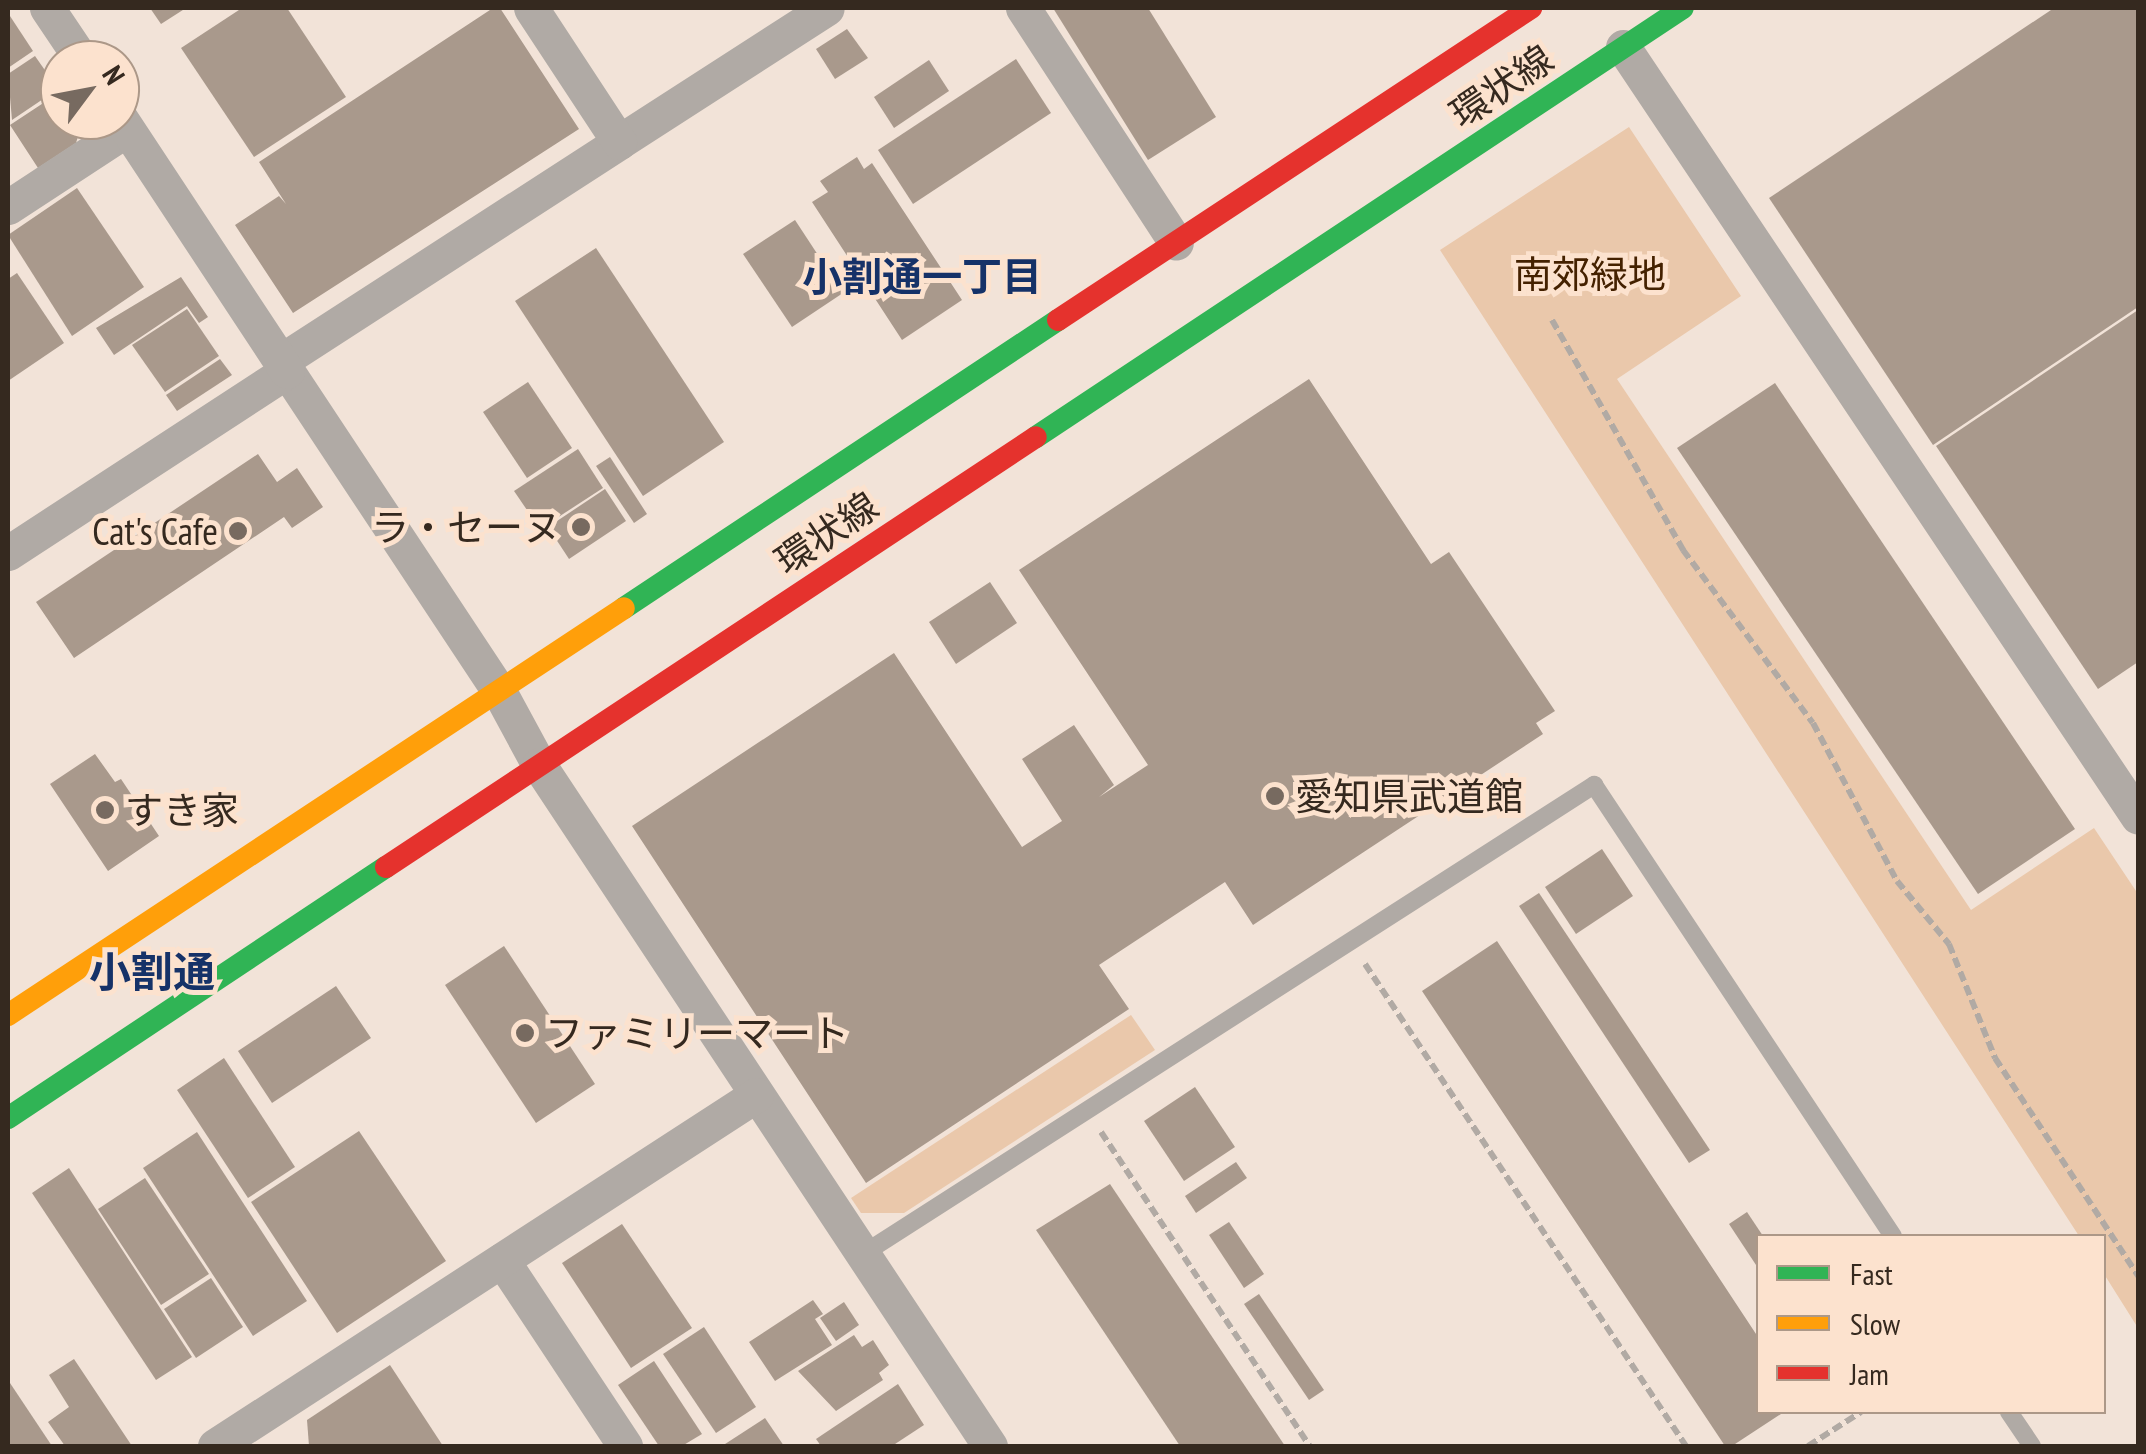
<!DOCTYPE html>
<meta charset="utf-8">
<style>
body{margin:0}
#map{position:relative;width:2146px;height:1454px;overflow:hidden;background:#f2e3d8;font-family:"PT Sans Narrow","Noto Sans JP",sans-serif}
div>[style]{position:absolute}
.green>*{inset:0;background:#eac8ab}
.building>*{inset:0;background:#a9998c}
.path>*{height:6px;margin-top:-3px;transform-origin:0;background:repeating-linear-gradient(90deg,#b1aaa4 0 10px,transparent 0 15px)}
.lane>*{height:18px;margin:-9px;padding:0 9px;transform-origin:9px;border-radius:9px;background:#b0aaa5}
.street>*{height:35px;margin:-17.5px;padding:0 17.5px;transform-origin:17.5px;border-radius:17.5px;background:#b0aaa5}
.fast>*{height:22px;margin:-11px;padding:0 11px;transform-origin:11px;border-radius:11px;background:#30b455}
.slow>*{height:22px;margin:-11px;padding:0 11px;transform-origin:11px;border-radius:11px;background:#ff9f0a}
.jam>*{height:22px;margin:-11px;padding:0 11px;transform-origin:11px;border-radius:11px;background:#e5322d}
.dots>*{width:28px;height:28px;translate:-50% -50%;box-sizing:border-box;border:5px solid #fce2ce;border-radius:50%}
span{translate:-50% -50%;white-space:nowrap;text-align:center;line-height:1.15;-webkit-text-stroke:10px #fce2ce;paint-order:stroke}
.street-label{font-size:38px;color:#35291f}
.park-label{font-size:38px;color:#442100}
.poi-label{font-size:38px;color:#35291f}
.right{translate:-100% -50%;text-align:right}
.left{translate:0 -50%;text-align:left}
.neighbourhood-label{font-size:40px;color:#163268;font-weight:700}
.quarter-label{font-size:42px;color:#163268;font-weight:700}
.frame{position:absolute;inset:0;border:10px solid #35291f;pointer-events:none}
.legend{position:absolute;left:1756px;top:1234px;width:350px;height:180px;box-sizing:border-box;background:#fce2ce;border:2px solid #ac9888;margin:0;padding:12px 18px;list-style:none;font-size:30px;color:#35291f}
.legend li{display:flex;align-items:center;gap:20px;height:50px}
.legend b{width:50px;border:2px solid #ac9888}
.north{position:absolute;left:40px;top:40px;width:100px;height:100px;box-sizing:border-box;background:#fce2ce;border:2px solid #ac9888;border-radius:50%;rotate:58deg;font-size:28px;font-weight:700;line-height:40px;text-align:center;color:#35291f}
.north::after{content:'';display:block;margin:auto;width:35px;height:45px;background:#776a60;clip-path:polygon(50% 0,100% 100%,50% 72%,0 100%)}
</style>
<div id="map">
<div class="green">
<i style="clip-path:polygon(1629px 127px,1741px 296px,1617px 379px,1971px 910px,2094px 828px,2138px 894px,2138px 1328px,2104px 1274px,2104px 1236px,2079px 1236px,1440px 250px)"></i>
<i style="clip-path:polygon(1131px 1015px,1155px 1050px,904px 1213px,861px 1213px,851px 1198px)"></i>
</div>
<div class="building">
<i style="clip-path:polygon(150px 8px,186px 8px,161px 24px)"></i>
<i style="clip-path:polygon(242px 8px,287px 8px,346px 97px,254px 157px,181px 48px)"></i>
<i style="clip-path:polygon(493px 8px,500px 8px,579px 129px,293px 313px,235px 225px,279px 196px,286px 204px,259px 162px)"></i>
<i style="clip-path:polygon(1053px 8px,1148px 8px,1216px 117px,1148px 160px)"></i>
<i style="clip-path:polygon(2054px 8px,2138px 8px,2138px 307px,1933px 445px,1769px 198px)"></i>
<i style="clip-path:polygon(8px 13px,33px 51px,8px 68px)"></i>
<i style="clip-path:polygon(847px 29px,868px 58px,835px 79px,816px 49px)"></i>
<i style="clip-path:polygon(35px 56px,58px 89px,12px 120px,8px 74px)"></i>
<i style="clip-path:polygon(1016px 59px,1051px 113px,913px 204px,878px 150px)"></i>
<i style="clip-path:polygon(929px 60px,949px 91px,894px 128px,874px 97px)"></i>
<i style="clip-path:polygon(57px 94px,60px 120px,73px 120px,80px 130px,76px 143px,38px 168px,10px 125px)"></i>
<i style="clip-path:polygon(857px 157px,864px 169px,872px 163px,962px 300px,902px 340px,812px 202px,828px 192px,820px 181px)"></i>
<i style="clip-path:polygon(77px 188px,144px 287px,72px 336px,8px 235px)"></i>
<i style="clip-path:polygon(795px 220px,843px 293px,792px 327px,743px 254px)"></i>
<i style="clip-path:polygon(596px 248px,724px 442px,643px 496px,515px 301px)"></i>
<i style="clip-path:polygon(17px 273px,64px 343px,8px 381px,8px 279px)"></i>
<i style="clip-path:polygon(181px 277px,208px 317px,199px 323px,187px 306px,114px 355px,96px 328px)"></i>
<i style="clip-path:polygon(187px 309px,219px 356px,165px 392px,132px 345px)"></i>
<i style="clip-path:polygon(2138px 310px,2138px 662px,2098px 689px,1936px 446px)"></i>
<i style="clip-path:polygon(220px 359px,232px 375px,177px 411px,166px 395px)"></i>
<i style="clip-path:polygon(1309px 379px,1431px 564px,1449px 552px,1555px 711px,1536px 723px,1543px 734px,1253px 925px,1225px 882px,1099px 965px,1129px 1009px,866px 1183px,632px 826px,894px 653px,1022px 847px,1062px 821px,1022px 759px,1074px 725px,1114px 785px,1099px 797px,1148px 765px,1019px 570px)"></i>
<i style="clip-path:polygon(528px 382px,572px 448px,527px 478px,483px 412px)"></i>
<i style="clip-path:polygon(1775px 383px,2075px 829px,1978px 894px,1677px 448px)"></i>
<i style="clip-path:polygon(578px 449px,603px 488px,540px 529px,514px 491px)"></i>
<i style="clip-path:polygon(258px 454px,277px 482px,297px 468px,323px 507px,292px 528px,284px 517px,74px 658px,36px 602px)"></i>
<i style="clip-path:polygon(610px 457px,647px 514px,634px 523px,596px 466px)"></i>
<i style="clip-path:polygon(605px 489px,626px 521px,569px 559px,548px 527px)"></i>
<i style="clip-path:polygon(990px 582px,1017px 623px,956px 664px,929px 622px)"></i>
<i style="clip-path:polygon(95px 754px,115px 782px,121px 779px,159px 836px,108px 871px,50px 784px)"></i>
<i style="clip-path:polygon(1602px 849px,1633px 896px,1576px 934px,1545px 887px)"></i>
<i style="clip-path:polygon(1539px 893px,1710px 1150px,1689px 1163px,1519px 906px)"></i>
<i style="clip-path:polygon(1497px 941px,1758px 1337px,1758px 1412px,1784px 1412px,1732px 1446px,1725px 1446px,1422px 991px)"></i>
<i style="clip-path:polygon(504px 946px,595px 1084px,536px 1123px,445px 985px)"></i>
<i style="clip-path:polygon(336px 986px,371px 1038px,272px 1103px,238px 1051px)"></i>
<i style="clip-path:polygon(224px 1058px,295px 1167px,248px 1198px,177px 1090px)"></i>
<i style="clip-path:polygon(1195px 1087px,1235px 1147px,1184px 1181px,1144px 1121px)"></i>
<i style="clip-path:polygon(359px 1131px,446px 1261px,337px 1333px,251px 1202px)"></i>
<i style="clip-path:polygon(197px 1132px,307px 1301px,253px 1336px,143px 1168px)"></i>
<i style="clip-path:polygon(1236px 1162px,1247px 1178px,1196px 1213px,1185px 1196px)"></i>
<i style="clip-path:polygon(69px 1168px,192px 1357px,156px 1380px,32px 1193px)"></i>
<i style="clip-path:polygon(145px 1178px,209px 1274px,161px 1305px,98px 1209px)"></i>
<i style="clip-path:polygon(1110px 1184px,1285px 1446px,1180px 1446px,1036px 1230px)"></i>
<i style="clip-path:polygon(1747px 1212px,1763px 1236px,1758px 1268px,1729px 1224px)"></i>
<i style="clip-path:polygon(1229px 1222px,1264px 1274px,1244px 1288px,1209px 1235px)"></i>
<i style="clip-path:polygon(622px 1224px,692px 1328px,631px 1368px,562px 1263px)"></i>
<i style="clip-path:polygon(211px 1278px,243px 1327px,196px 1358px,164px 1309px)"></i>
<i style="clip-path:polygon(1259px 1294px,1324px 1390px,1309px 1400px,1244px 1304px)"></i>
<i style="clip-path:polygon(813px 1300px,823px 1314px,815px 1319px,832px 1345px,775px 1381px,749px 1342px)"></i>
<i style="clip-path:polygon(844px 1302px,859px 1325px,836px 1341px,820px 1318px)"></i>
<i style="clip-path:polygon(704px 1327px,756px 1407px,716px 1433px,663px 1354px)"></i>
<i style="clip-path:polygon(854px 1335px,862px 1347px,873px 1340px,889px 1365px,879px 1373px,883px 1380px,836px 1411px,798px 1371px)"></i>
<i style="clip-path:polygon(74px 1359px,132px 1446px,65px 1446px,48px 1422px,69px 1407px,49px 1375px)"></i>
<i style="clip-path:polygon(654px 1361px,702px 1434px,682px 1446px,659px 1446px,618px 1385px)"></i>
<i style="clip-path:polygon(390px 1365px,443px 1446px,309px 1446px,307px 1420px)"></i>
<i style="clip-path:polygon(8px 1380px,52px 1446px,8px 1446px)"></i>
<i style="clip-path:polygon(898px 1384px,924px 1425px,892px 1446px,821px 1446px,816px 1439px)"></i>
<i style="clip-path:polygon(765px 1418px,784px 1446px,722px 1446px)"></i>
</div>
<div class="path">
<i style="left:1552px;top:320px;width:265px;rotate:60.3deg"></i>
<i style="left:1683px;top:550px;width:216px;rotate:53.1deg"></i>
<i style="left:1813px;top:723px;width:179px;rotate:62deg"></i>
<i style="left:1897px;top:881px;width:82px;rotate:50.5deg"></i>
<i style="left:1949px;top:944px;width:123px;rotate:68deg"></i>
<i style="left:1995px;top:1058px;width:261px;rotate:56.7deg"></i>
<i style="left:1365px;top:964px;width:579px;rotate:56.34deg"></i>
<i style="left:1101px;top:1132px;width:377px;rotate:56.4deg"></i>
<i style="left:1808px;top:1446px;width:63px;rotate:-32.7deg"></i>
</div>
<div class="lane">
<i style="left:863px;top:1254px;width:869px;rotate:-32.68deg"></i>
<i style="left:1594px;top:785px;width:541px;rotate:56.46deg"></i>
<i style="left:2009px;top:1412px;width:41px;rotate:55.9deg"></i>
</div>
<div class="street">
<i style="left:47px;top:8px;width:63px;rotate:56.1deg"></i>
<i style="left:1023px;top:8px;width:280px;rotate:56.9deg"></i>
<i style="left:1623px;top:47px;width:926px;rotate:56.22deg"></i>
<i style="left:619px;top:142px;width:247px;rotate:-32.8deg"></i>
<i style="left:8px;top:207px;width:142px;rotate:-33.2deg"></i>
<i style="left:281px;top:361px;width:403px;rotate:-32.9deg"></i>
<i style="left:619px;top:142px;width:160px;rotate:-123.3deg"></i>
<i style="left:287px;top:371px;width:386px;rotate:56.5deg"></i>
<i style="left:500px;top:693px;width:82px;rotate:61.6deg"></i>
<i style="left:539px;top:765px;width:817px;rotate:56.49deg"></i>
<i style="left:8px;top:553px;width:333px;rotate:-33.1deg"></i>
<i style="left:287px;top:371px;width:303px;rotate:-123.4deg"></i>
<i style="left:502px;top:1260px;width:223px;rotate:56.5deg"></i>
<i style="left:215px;top:1446px;width:645px;rotate:-32.98deg"></i>
</div>
<div class="fast">
<i style="left:1036px;top:437px;width:776px;rotate:-33.55deg"></i>
<i style="left:624px;top:608px;width:521px;rotate:-33.57deg"></i>
<i style="left:8px;top:1118px;width:454px;rotate:-33.6deg"></i>
</div>
<div class="slow">
<i style="left:8px;top:1015px;width:738px;rotate:-33.45deg"></i>
</div>
<div class="jam">
<i style="left:1058px;top:320px;width:567px;rotate:-33.41deg"></i>
<i style="left:386px;top:867px;width:779px;rotate:-33.49deg"></i>
</div>
<div class="dots">
<i style="left:581px;top:527px;background:#776a60"></i>
<i style="left:238px;top:531px;background:#776a60"></i>
<i style="left:1275px;top:796px;background:#776a60"></i>
<i style="left:105px;top:810px;background:#776a60"></i>
<i style="left:525px;top:1033px;background:#776a60"></i>
</div>
<div class="street-label">
<span style="left:1501px;top:86px;rotate:-34deg">環状線</span>
<span style="left:826px;top:533px;rotate:-34deg">環状線</span>
</div>
<div class="park-label">
<span style="left:1590px;top:274px">南郊緑地</span>
</div>
<div class="poi-label">
<span class="right" style="left:561px;top:527px">ラ・セーヌ</span>
<span class="right" style="left:218px;top:531px">Cat's Cafe</span>
<span class="left" style="left:1295px;top:796px">愛知県武道館</span>
<span class="left" style="left:125px;top:810px">すき家</span>
<span class="left" style="left:545px;top:1033px">ファミリーマート</span>
</div>
<div class="neighbourhood-label">
<span style="left:922px;top:276px">小割通一丁目</span>
</div>
<div class="quarter-label">
<span style="left:152px;top:972px">小割通</span>
</div>
<div class="frame"></div>
<ul class="legend">
<li><b style="height:12px;background:#30b455"></b>Fast</li>
<li><b style="height:12px;background:#ff9f0a"></b>Slow</li>
<li><b style="height:12px;background:#e5322d"></b>Jam</li>
</ul>
<div class="north">N</div>
</div>
